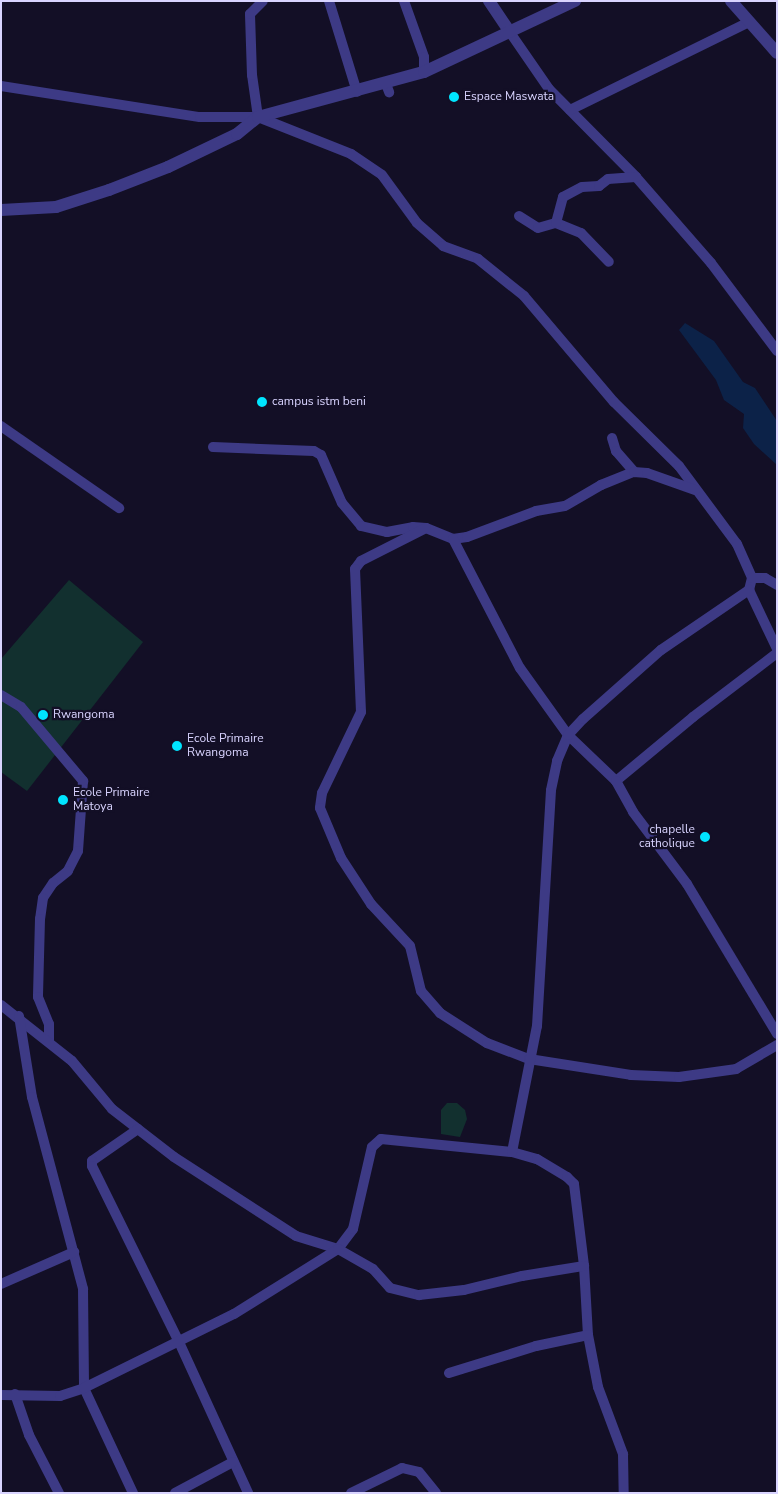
<!DOCTYPE html>
<style>
body{margin:0}
#map{position:relative;width:778px;height:1494px;overflow:hidden;background:#130f26;font-family:"Nunito Sans",sans-serif}
div>[style]{position:absolute}
.green>*{inset:0;background:#12302f}
.water>*{inset:0;background:#0c2248}
.minor>*{height:10px;margin:-5px;padding:0 5px;transform-origin:5px;border-radius:5px;background:#3d3a85}
.tertiary>*{height:12px;margin:-6px;padding:0 6px;transform-origin:6px;border-radius:6px;background:#3d3a85}
.dots>*{width:14px;height:14px;translate:-50% -50%;box-sizing:border-box;border:2px solid #130f26;border-radius:50%}
span{translate:-50% -50%;white-space:nowrap;text-align:center;line-height:1.15;-webkit-text-stroke:4.5px #130f26;paint-order:stroke}
.poi-label{font-size:12px;color:#d9d4ff}
.left{translate:0 -50%;text-align:left}
.right{translate:-100% -50%;text-align:right}
.frame{position:absolute;inset:0;border:2px solid #d9d4ff;pointer-events:none}
</style>
<div id="map">
<div class="green">
<i style="clip-path:polygon(69px 580px,143px 642px,27px 791px,1px 772px,1px 659px)"></i>
<i style="clip-path:polygon(447px 1103px,457px 1103px,465px 1110px,467px 1119px,460px 1137px,441px 1134px,441px 1110px)"></i>
</div>
<div class="water">
<i style="clip-path:polygon(685px 323px,714px 341px,743px 382px,755px 388px,777px 421px,777px 465px,754px 444px,743px 428px,744px 414px,724px 400px,716px 380px,679px 330px)"></i>
</div>
<div class="minor">
<i style="left:329px;top:1px;width:95px;rotate:72.9deg"></i>
<i style="left:404px;top:1px;width:59px;rotate:70.3deg"></i>
<i style="left:424px;top:57px;width:15px;rotate:90deg"></i>
<i style="left:509px;top:31px;width:70px;rotate:55.4deg"></i>
<i style="left:549px;top:89px;width:124px;rotate:45.3deg"></i>
<i style="left:636px;top:177px;width:114px;rotate:48.9deg"></i>
<i style="left:711px;top:263px;width:110px;rotate:53.1deg"></i>
<i style="left:386px;top:84px;width:9px;rotate:69deg"></i>
<i style="left:1px;top:86px;width:201px;rotate:8.9deg"></i>
<i style="left:200px;top:117px;width:58px"></i>
<i style="left:258px;top:117px;width:100px;rotate:21.7deg"></i>
<i style="left:351px;top:154px;width:37px;rotate:34deg"></i>
<i style="left:382px;top:175px;width:59px;rotate:53.9deg"></i>
<i style="left:417px;top:223px;width:35px;rotate:41deg"></i>
<i style="left:443px;top:246px;width:37px;rotate:20deg"></i>
<i style="left:478px;top:259px;width:59px;rotate:38.8deg"></i>
<i style="left:524px;top:296px;width:139px;rotate:49.7deg"></i>
<i style="left:614px;top:402px;width:91px;rotate:44.6deg"></i>
<i style="left:679px;top:466px;width:97px;rotate:53.4deg"></i>
<i style="left:737px;top:544px;width:37px;rotate:66deg"></i>
<i style="left:752px;top:578px;width:12px;rotate:104deg"></i>
<i style="left:749px;top:590px;width:65px;rotate:64.6deg"></i>
<i style="left:570px;top:110px;width:199px;rotate:-26.2deg"></i>
<i style="left:258px;top:117px;width:42px;rotate:-98.1deg"></i>
<i style="left:252px;top:75px;width:61px;rotate:-91.9deg"></i>
<i style="left:250px;top:14px;width:18px;rotate:-45deg"></i>
<i style="left:519px;top:216px;width:22px;rotate:32deg"></i>
<i style="left:538px;top:228px;width:19px;rotate:-16deg"></i>
<i style="left:556px;top:223px;width:27px;rotate:22deg"></i>
<i style="left:581px;top:233px;width:40px;rotate:46deg"></i>
<i style="left:556px;top:223px;width:27px;rotate:-75deg"></i>
<i style="left:563px;top:197px;width:21px;rotate:-28deg"></i>
<i style="left:582px;top:187px;width:17px;rotate:-3deg"></i>
<i style="left:599px;top:186px;width:11px;rotate:-38deg"></i>
<i style="left:608px;top:179px;width:28px;rotate:-4deg"></i>
<i style="left:1px;top:426px;width:144px;rotate:34.8deg"></i>
<i style="left:612px;top:438px;width:14px;rotate:73deg"></i>
<i style="left:616px;top:451px;width:28px;rotate:49deg"></i>
<i style="left:213px;top:447px;width:101px;rotate:2.3deg"></i>
<i style="left:314px;top:451px;width:8px;rotate:30deg"></i>
<i style="left:321px;top:455px;width:52px;rotate:66.4deg"></i>
<i style="left:342px;top:503px;width:30px;rotate:50deg"></i>
<i style="left:361px;top:526px;width:27px;rotate:13deg"></i>
<i style="left:387px;top:532px;width:26px;rotate:-11deg"></i>
<i style="left:413px;top:527px;width:13px;rotate:4deg"></i>
<i style="left:426px;top:528px;width:29px;rotate:22deg"></i>
<i style="left:453px;top:539px;width:14px;rotate:-8deg"></i>
<i style="left:467px;top:537px;width:74px;rotate:-20.6deg"></i>
<i style="left:536px;top:511px;width:29px;rotate:-10deg"></i>
<i style="left:565px;top:506px;width:42px;rotate:-30.3deg"></i>
<i style="left:601px;top:485px;width:35px;rotate:-22deg"></i>
<i style="left:634px;top:472px;width:13px;rotate:4deg"></i>
<i style="left:647px;top:473px;width:51px;rotate:19.5deg"></i>
<i style="left:426px;top:528px;width:73px;rotate:153.1deg"></i>
<i style="left:361px;top:561px;width:10px;rotate:127deg"></i>
<i style="left:355px;top:569px;width:143px;rotate:87.6deg"></i>
<i style="left:361px;top:712px;width:90px;rotate:115.7deg"></i>
<i style="left:322px;top:793px;width:15px;rotate:98deg"></i>
<i style="left:320px;top:808px;width:54px;rotate:67.2deg"></i>
<i style="left:341px;top:858px;width:55px;rotate:56.9deg"></i>
<i style="left:371px;top:904px;width:57px;rotate:47.1deg"></i>
<i style="left:410px;top:946px;width:46px;rotate:76.3deg"></i>
<i style="left:421px;top:991px;width:29px;rotate:49deg"></i>
<i style="left:440px;top:1013px;width:56px;rotate:32.6deg"></i>
<i style="left:487px;top:1043px;width:45px;rotate:20.9deg"></i>
<i style="left:529px;top:1059px;width:103px;rotate:8.9deg"></i>
<i style="left:631px;top:1075px;width:48px;rotate:2.4deg"></i>
<i style="left:679px;top:1077px;width:58px;rotate:-8deg"></i>
<i style="left:736px;top:1069px;width:48px;rotate:-30.3deg"></i>
<i style="left:453px;top:539px;width:145px;rotate:62.6deg"></i>
<i style="left:520px;top:668px;width:82px;rotate:54.4deg"></i>
<i style="left:568px;top:735px;width:66px;rotate:43.8deg"></i>
<i style="left:616px;top:781px;width:100px;rotate:-39.7deg"></i>
<i style="left:693px;top:717px;width:106px;rotate:-37.3deg"></i>
<i style="left:752px;top:578px;width:13px"></i>
<i style="left:765px;top:578px;width:14px;rotate:30deg"></i>
<i style="left:1px;top:695px;width:23px;rotate:31deg"></i>
<i style="left:21px;top:707px;width:97px;rotate:50deg"></i>
<i style="left:83px;top:781px;width:70px;rotate:94.1deg"></i>
<i style="left:78px;top:851px;width:22px;rotate:117deg"></i>
<i style="left:68px;top:871px;width:19px;rotate:141deg"></i>
<i style="left:53px;top:883px;width:18px;rotate:124deg"></i>
<i style="left:43px;top:898px;width:21px;rotate:98deg"></i>
<i style="left:40px;top:919px;width:78px;rotate:91.5deg"></i>
<i style="left:38px;top:997px;width:29px;rotate:68deg"></i>
<i style="left:49px;top:1024px;width:18px;rotate:90deg"></i>
<i style="left:616px;top:781px;width:35px;rotate:61deg"></i>
<i style="left:633px;top:812px;width:90px;rotate:53.1deg"></i>
<i style="left:687px;top:884px;width:175px;rotate:59deg"></i>
<i style="left:1px;top:1005px;width:90px;rotate:38.3deg"></i>
<i style="left:72px;top:1061px;width:62px;rotate:50.2deg"></i>
<i style="left:112px;top:1109px;width:78px;rotate:37.7deg"></i>
<i style="left:174px;top:1157px;width:145px;rotate:32.9deg"></i>
<i style="left:296px;top:1236px;width:44px;rotate:17.2deg"></i>
<i style="left:338px;top:1249px;width:25px;rotate:-53deg"></i>
<i style="left:353px;top:1229px;width:84px;rotate:-77deg"></i>
<i style="left:372px;top:1147px;width:12px;rotate:-42deg"></i>
<i style="left:381px;top:1139px;width:132px;rotate:5.7deg"></i>
<i style="left:512px;top:1152px;width:26px;rotate:16deg"></i>
<i style="left:537px;top:1159px;width:35px;rotate:31deg"></i>
<i style="left:567px;top:1177px;width:10px;rotate:45deg"></i>
<i style="left:574px;top:1184px;width:83px;rotate:83deg"></i>
<i style="left:584px;top:1266px;width:69px;rotate:86.7deg"></i>
<i style="left:588px;top:1335px;width:53px;rotate:79.1deg"></i>
<i style="left:598px;top:1387px;width:72px;rotate:69.5deg"></i>
<i style="left:623px;top:1454px;width:39px;rotate:89deg"></i>
<i style="left:19px;top:1016px;width:82px;rotate:80.9deg"></i>
<i style="left:32px;top:1097px;width:199px;rotate:75.1deg"></i>
<i style="left:83px;top:1289px;width:99px;rotate:89.4deg"></i>
<i style="left:84px;top:1388px;width:116px;rotate:65deg"></i>
<i style="left:138px;top:1129px;width:56px;rotate:145.2deg"></i>
<i style="left:92px;top:1161px;width:5px;rotate:90deg"></i>
<i style="left:92px;top:1166px;width:196px;rotate:63.7deg"></i>
<i style="left:179px;top:1342px;width:166px;rotate:65.4deg"></i>
<i style="left:512px;top:1152px;width:128px;rotate:-78.8deg"></i>
<i style="left:537px;top:1026px;width:236px;rotate:-86.6deg"></i>
<i style="left:551px;top:790px;width:30px;rotate:-78deg"></i>
<i style="left:557px;top:761px;width:28px;rotate:-67deg"></i>
<i style="left:568px;top:735px;width:22px;rotate:-47deg"></i>
<i style="left:583px;top:719px;width:104px;rotate:-41.5deg"></i>
<i style="left:661px;top:650px;width:107px;rotate:-34.3deg"></i>
<i style="left:1px;top:1284px;width:80px;rotate:-23.7deg"></i>
<i style="left:449px;top:1373px;width:91px;rotate:-17.2deg"></i>
<i style="left:536px;top:1346px;width:53px;rotate:-11.9deg"></i>
<i style="left:15px;top:1394px;width:43px;rotate:71.1deg"></i>
<i style="left:29px;top:1435px;width:65px;rotate:62.7deg"></i>
<i style="left:1px;top:1395px;width:59px;rotate:1deg"></i>
<i style="left:60px;top:1396px;width:25px;rotate:-18deg"></i>
<i style="left:84px;top:1388px;width:167px;rotate:-26.3deg"></i>
<i style="left:234px;top:1314px;width:123px;rotate:-32deg"></i>
<i style="left:338px;top:1249px;width:40px;rotate:29.7deg"></i>
<i style="left:373px;top:1269px;width:25px;rotate:48deg"></i>
<i style="left:390px;top:1288px;width:30px;rotate:14deg"></i>
<i style="left:419px;top:1295px;width:45px;rotate:-6.3deg"></i>
<i style="left:464px;top:1290px;width:60px;rotate:-13.6deg"></i>
<i style="left:522px;top:1276px;width:63px;rotate:-9.2deg"></i>
<i style="left:175px;top:1493px;width:66px;rotate:-28.1deg"></i>
<i style="left:351px;top:1493px;width:57px;rotate:-26.1deg"></i>
<i style="left:402px;top:1468px;width:17px;rotate:13deg"></i>
<i style="left:419px;top:1472px;width:27px;rotate:51deg"></i>
</div>
<div class="tertiary">
<i style="left:489px;top:1px;width:36px;rotate:56deg"></i>
<i style="left:731px;top:1px;width:69px;rotate:48.5deg"></i>
<i style="left:1px;top:210px;width:55px;rotate:-3.1deg"></i>
<i style="left:56px;top:207px;width:56px;rotate:-17.8deg"></i>
<i style="left:109px;top:190px;width:63px;rotate:-21.3deg"></i>
<i style="left:168px;top:167px;width:76px;rotate:-25.6deg"></i>
<i style="left:237px;top:134px;width:27px;rotate:-39deg"></i>
<i style="left:258px;top:117px;width:172px;rotate:-15.2deg"></i>
<i style="left:424px;top:72px;width:167px;rotate:-25.2deg"></i>
</div>
<div class="dots">
<i style="left:454px;top:97px;background:#00e5ff"></i>
<i style="left:262px;top:402px;background:#00e5ff"></i>
<i style="left:43px;top:715px;background:#00e5ff"></i>
<i style="left:177px;top:746px;background:#00e5ff"></i>
<i style="left:63px;top:800px;background:#00e5ff"></i>
<i style="left:705px;top:837px;background:#00e5ff"></i>
</div>
<div class="poi-label">
<span class="left" style="left:464px;top:97px">Espace Maswata</span>
<span class="left" style="left:272px;top:402px">campus istm beni</span>
<span class="left" style="left:53px;top:715px">Rwangoma</span>
<span class="left" style="left:187px;top:746px">Ecole Primaire<br>Rwangoma</span>
<span class="left" style="left:73px;top:800px">Ecole Primaire<br>Matoya</span>
<span class="right" style="left:695px;top:837px">chapelle<br>catholique</span>
</div>
<div class="frame"></div>
</div>
